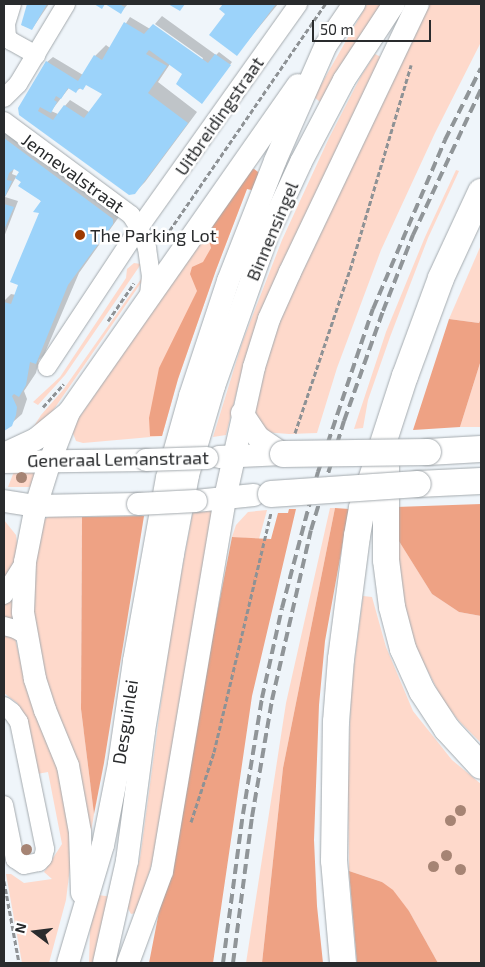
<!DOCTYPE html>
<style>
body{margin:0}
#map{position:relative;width:485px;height:967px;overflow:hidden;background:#eff5fa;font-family:"Exo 2",sans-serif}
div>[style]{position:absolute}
.green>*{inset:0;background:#fed9cb}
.forest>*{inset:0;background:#eea284}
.shadow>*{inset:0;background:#0003}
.building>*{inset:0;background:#9cd3fa}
.path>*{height:3px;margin-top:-1.5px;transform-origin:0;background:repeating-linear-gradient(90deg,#8e9295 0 5px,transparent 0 7.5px)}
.roads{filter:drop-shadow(0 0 1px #a4aaae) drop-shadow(0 0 1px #a4aaae)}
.minor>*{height:18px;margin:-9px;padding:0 9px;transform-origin:9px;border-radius:9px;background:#fff}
.major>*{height:22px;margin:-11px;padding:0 11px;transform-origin:11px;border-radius:11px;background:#fff}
.highway>*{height:26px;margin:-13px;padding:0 13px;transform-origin:13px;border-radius:13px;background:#fff}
.rail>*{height:4px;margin-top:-2px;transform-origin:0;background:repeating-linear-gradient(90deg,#909598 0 10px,transparent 0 15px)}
.bridges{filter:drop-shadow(0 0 1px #a4aaae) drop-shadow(0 0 1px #a4aaae)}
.major-bridge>*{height:22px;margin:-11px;padding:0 11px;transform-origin:11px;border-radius:11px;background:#fff}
.highway-bridge>*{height:26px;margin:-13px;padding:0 13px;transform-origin:13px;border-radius:13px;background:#fff}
.trees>*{width:11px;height:11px;margin:-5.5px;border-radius:50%;background:#a68474}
.dots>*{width:14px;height:14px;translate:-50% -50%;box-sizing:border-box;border:2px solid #fff;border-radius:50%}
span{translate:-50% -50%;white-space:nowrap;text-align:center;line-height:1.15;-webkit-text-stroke:5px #fff;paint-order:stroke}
.street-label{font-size:18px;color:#292b2d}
.poi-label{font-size:18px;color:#292b2d}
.left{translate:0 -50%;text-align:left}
.frame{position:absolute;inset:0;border:5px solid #292b2d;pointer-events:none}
.north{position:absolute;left:10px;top:907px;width:50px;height:50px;-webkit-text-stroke:4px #fff;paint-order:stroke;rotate:285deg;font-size:14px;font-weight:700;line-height:20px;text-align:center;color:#292b2d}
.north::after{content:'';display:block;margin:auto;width:18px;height:22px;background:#292b2d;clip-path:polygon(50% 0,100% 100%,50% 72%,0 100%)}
.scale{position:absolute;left:312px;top:20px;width:119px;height:22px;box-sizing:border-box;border:2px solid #292b2d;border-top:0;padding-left:6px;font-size:15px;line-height:18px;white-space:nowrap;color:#292b2d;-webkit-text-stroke:4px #fff;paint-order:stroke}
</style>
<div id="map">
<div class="green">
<i style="clip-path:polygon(367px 4px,381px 4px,320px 102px,314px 97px)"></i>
<i style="clip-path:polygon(423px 4px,481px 4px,481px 42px,435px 133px,381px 250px,337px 368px,317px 433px,289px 434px,263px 432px,259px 428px,254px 408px,279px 318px)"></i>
<i style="clip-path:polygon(375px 54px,381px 57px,239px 383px,226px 435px,213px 437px,242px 343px,282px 240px,329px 138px,361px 76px)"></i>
<i style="clip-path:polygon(254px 169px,258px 172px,252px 190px,247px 189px,216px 270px,178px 379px,162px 436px,83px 443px,76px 441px,72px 431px,76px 422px,248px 170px)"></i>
<i style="clip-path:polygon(456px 170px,459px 171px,428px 238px,390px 337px,368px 400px,363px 428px,354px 429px,386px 332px,425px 237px)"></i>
<i style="clip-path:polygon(481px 245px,481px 318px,479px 323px,449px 319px)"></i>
<i style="clip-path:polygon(134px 263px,141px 264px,65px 375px,38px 405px,33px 402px,60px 377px,126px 278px,127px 269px)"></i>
<i style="clip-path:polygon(146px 272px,145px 277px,52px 412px,31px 431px,41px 415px,63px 390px)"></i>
<i style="clip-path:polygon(481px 360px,481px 427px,460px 427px)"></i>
<i style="clip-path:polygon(37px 468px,32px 487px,8px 487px,15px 469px)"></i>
<i style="clip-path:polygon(330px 508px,335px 508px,283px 768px,262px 963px,246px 963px,286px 703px)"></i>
<i style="clip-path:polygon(267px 510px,259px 539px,232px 537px,236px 525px,248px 512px)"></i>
<i style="clip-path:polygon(215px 511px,158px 843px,137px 913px,131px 914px,127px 907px,140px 858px,172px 622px,192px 516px,193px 512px)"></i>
<i style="clip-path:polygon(50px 516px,82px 517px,81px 709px,94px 814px,91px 832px,44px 679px,35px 634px,32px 593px,37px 549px,43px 520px)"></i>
<i style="clip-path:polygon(4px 520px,16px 535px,18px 550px,12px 568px,4px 579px)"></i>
<i style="clip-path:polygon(397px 538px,432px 594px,459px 612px,481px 616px,481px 743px,459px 721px,443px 701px,418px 652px,408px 622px,402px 591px)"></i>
<i style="clip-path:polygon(363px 596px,372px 597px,386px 647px,413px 711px,452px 760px,481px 784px,481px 963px,438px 963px,409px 911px,382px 882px,349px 871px,348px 787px,351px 689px)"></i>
<i style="clip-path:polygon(12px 600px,13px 602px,15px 620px,4px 618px,4px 604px)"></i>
<i style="clip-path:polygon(4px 631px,15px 638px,30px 699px,59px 767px,72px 851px,66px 900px,49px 963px,22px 963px,6px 874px,11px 874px,24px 883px,52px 879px,44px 872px,62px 844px,48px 772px,37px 774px,25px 718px,17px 703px,4px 693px)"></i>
<i style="clip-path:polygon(98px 895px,113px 897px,93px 963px,89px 963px,90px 929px)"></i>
</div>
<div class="forest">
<i style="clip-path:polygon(254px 169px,258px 172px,258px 176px,252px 190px,247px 189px,216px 270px,178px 379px,162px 436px,150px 436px,149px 418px,159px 368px,197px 291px,190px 274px,192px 267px,203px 262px,211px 248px,209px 240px,214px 221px,248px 170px)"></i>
<i style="clip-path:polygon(481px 318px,481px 360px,460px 427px,413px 430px,449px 319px,479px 323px)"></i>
<i style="clip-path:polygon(481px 504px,481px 616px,459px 612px,432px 594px,397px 538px,396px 507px)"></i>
<i style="clip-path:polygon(335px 508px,349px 509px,325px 641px,319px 705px,314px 840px,317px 906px,323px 963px,262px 963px,283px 768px)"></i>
<i style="clip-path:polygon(289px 509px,296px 509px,252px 696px,213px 963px,149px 963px,232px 537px,271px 539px,278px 513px,288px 513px)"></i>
<i style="clip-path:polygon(144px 516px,104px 763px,94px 814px,81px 709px,82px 517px)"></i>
<i style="clip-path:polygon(349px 871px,382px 882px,393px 890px,409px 911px,438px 963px,357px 963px)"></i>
</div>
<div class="shadow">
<i style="clip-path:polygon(28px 4px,49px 4px,32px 29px,22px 25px)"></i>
<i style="clip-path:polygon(107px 4px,128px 4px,121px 12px)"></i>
<i style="clip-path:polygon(225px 4px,278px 4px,237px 54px,226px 14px,221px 9px)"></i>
<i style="clip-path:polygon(evenodd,162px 16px,216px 55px,219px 52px,232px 62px,214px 87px,184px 74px,170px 64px,158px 82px,197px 112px,145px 182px,134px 193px,20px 114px,47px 62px,53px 57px,83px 75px,95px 56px,106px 45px,110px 48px,130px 17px,202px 60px,203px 58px,155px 24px,162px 16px,87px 84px,103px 94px,89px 112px,70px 100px,58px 114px,51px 111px,69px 88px,76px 91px,87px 84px)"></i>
<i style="clip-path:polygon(evenodd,4px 129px,25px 144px,22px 148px,33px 156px,36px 152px,121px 214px,79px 273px,44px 355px,39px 360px,36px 373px,24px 391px,27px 399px,22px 414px,4px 430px,4px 301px,11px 294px,16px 295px,41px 213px,42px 202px,16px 177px,5px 197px,18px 201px,4px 237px,4px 129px,14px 168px,23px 168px,17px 176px,12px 174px,14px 168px)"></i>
</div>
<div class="building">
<i style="clip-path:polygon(27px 4px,47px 4px,32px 30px,21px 25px)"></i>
<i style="clip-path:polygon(94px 4px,119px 4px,125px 7px,121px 14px,105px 4px,102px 9px)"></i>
<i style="clip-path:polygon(168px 4px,185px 4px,180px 11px)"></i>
<i style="clip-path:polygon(223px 4px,276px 4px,237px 56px,209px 35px,225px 14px,219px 9px)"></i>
<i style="clip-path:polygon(evenodd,124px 22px,144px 34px,153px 24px,208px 63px,215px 54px,231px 65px,202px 104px,176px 84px,182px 74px,149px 50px,146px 54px,167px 66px,148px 93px,188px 123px,135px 194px,129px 195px,19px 115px,18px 108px,46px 61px,78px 81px,94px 55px,102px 60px,124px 22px,86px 85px,102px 94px,84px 118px,64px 105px,53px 120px,38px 111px,40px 107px,51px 113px,57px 102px,54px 100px,56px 96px,61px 99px,68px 88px,76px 93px,79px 88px,83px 90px,86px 85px)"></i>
<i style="clip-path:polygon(4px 138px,113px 219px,113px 224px,68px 285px,36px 364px,30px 362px,26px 385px,19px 397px,14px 394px,12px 396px,17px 407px,16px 415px,12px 426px,4px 431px,4px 302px,11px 304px,18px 285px,10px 282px,39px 213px,33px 212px,41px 201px,18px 186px,21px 182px,15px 178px,19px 172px,14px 169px,9px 173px,7px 180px,12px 181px,4px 199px)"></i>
<i style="clip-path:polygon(4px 204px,14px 207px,4px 230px)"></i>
</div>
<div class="path">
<i style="left:161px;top:243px;width:290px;rotate:-55.5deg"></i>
<i style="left:108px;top:321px;width:46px;rotate:-55.6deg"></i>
<i style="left:43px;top:407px;width:31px;rotate:-48deg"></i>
<i style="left:295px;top:433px;width:172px;rotate:-71.4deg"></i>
<i style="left:350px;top:270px;width:214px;rotate:-73.4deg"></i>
<i style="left:191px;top:822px;width:74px;rotate:-71.8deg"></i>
<i style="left:214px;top:752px;width:246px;rotate:-76.6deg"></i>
<i style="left:4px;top:881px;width:83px;rotate:79.6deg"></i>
</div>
<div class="roads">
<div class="minor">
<i style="left:12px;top:4px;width:21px;rotate:107deg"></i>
<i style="left:6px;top:24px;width:13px;rotate:86deg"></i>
<i style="left:7px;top:37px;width:6px;rotate:45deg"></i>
<i style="left:11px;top:41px;width:29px;rotate:29deg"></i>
<i style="left:4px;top:98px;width:20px;rotate:-45deg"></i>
<i style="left:18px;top:84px;width:93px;rotate:-59deg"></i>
<i style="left:4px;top:121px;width:158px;rotate:36.5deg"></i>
<i style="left:131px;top:215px;width:15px;rotate:58deg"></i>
<i style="left:139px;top:228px;width:22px;rotate:68deg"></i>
<i style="left:147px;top:248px;width:28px;rotate:82deg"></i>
<i style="left:151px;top:276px;width:20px;rotate:96deg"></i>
<i style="left:47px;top:367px;width:167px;rotate:-56.5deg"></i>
<i style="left:139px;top:228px;width:275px;rotate:-54.6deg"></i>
<i style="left:4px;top:595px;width:39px;rotate:-58deg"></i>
<i style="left:4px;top:626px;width:11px;rotate:15deg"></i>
<i style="left:15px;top:629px;width:13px;rotate:29deg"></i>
<i style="left:4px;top:706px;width:10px;rotate:37deg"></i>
<i style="left:12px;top:712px;width:12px;rotate:55deg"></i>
<i style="left:19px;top:722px;width:130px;rotate:78.4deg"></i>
<i style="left:45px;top:849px;width:9px;rotate:103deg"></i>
<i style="left:43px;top:858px;width:6px;rotate:135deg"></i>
<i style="left:39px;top:862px;width:15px;rotate:169deg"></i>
<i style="left:24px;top:865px;width:11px;rotate:-146deg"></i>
<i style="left:15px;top:859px;width:55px;rotate:-101.5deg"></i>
</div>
<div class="major">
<i style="left:242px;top:413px;width:29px;rotate:56deg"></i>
<i style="left:258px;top:437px;width:30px;rotate:34deg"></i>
<i style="left:4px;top:454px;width:35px;rotate:-25deg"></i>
<i style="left:36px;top:439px;width:41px;rotate:-39.1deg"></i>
<i style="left:219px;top:457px;width:64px;rotate:-2.7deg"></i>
<i style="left:4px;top:462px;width:142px;rotate:-0.8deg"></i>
<i style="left:4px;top:501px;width:32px;rotate:9deg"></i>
<i style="left:36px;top:506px;width:102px;rotate:-1.1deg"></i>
<i style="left:196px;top:501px;width:58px;rotate:-5.9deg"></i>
<i style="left:82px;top:893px;width:61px;rotate:-91.9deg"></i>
<i style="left:80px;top:832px;width:67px;rotate:-100.3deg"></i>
<i style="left:68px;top:766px;width:61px;rotate:-112.3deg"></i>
<i style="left:45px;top:710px;width:33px;rotate:-108deg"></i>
<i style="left:35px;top:679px;width:68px;rotate:-100.2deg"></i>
<i style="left:23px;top:612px;width:50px;rotate:-87.7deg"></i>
<i style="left:25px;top:562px;width:57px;rotate:-78.9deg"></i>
<i style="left:36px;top:506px;width:47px;rotate:-72.7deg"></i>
<i style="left:50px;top:461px;width:53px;rotate:-68.8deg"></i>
<i style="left:69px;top:412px;width:399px;rotate:-55deg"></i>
<i style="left:68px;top:963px;width:123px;rotate:-73.5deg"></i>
<i style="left:103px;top:845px;width:83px;rotate:-78.8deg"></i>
<i style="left:119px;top:764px;width:104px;rotate:-81.7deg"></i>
<i style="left:134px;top:661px;width:186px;rotate:-79.8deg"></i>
<i style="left:167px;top:478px;width:85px;rotate:-74.3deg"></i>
<i style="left:190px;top:396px;width:121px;rotate:-71.7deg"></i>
<i style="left:228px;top:281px;width:129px;rotate:-68.6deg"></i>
<i style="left:275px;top:161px;width:127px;rotate:-66.3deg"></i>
<i style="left:326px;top:45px;width:50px;rotate:-55.7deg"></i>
<i style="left:104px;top:963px;width:105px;rotate:-77.3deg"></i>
<i style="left:127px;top:861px;width:131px;rotate:-82.5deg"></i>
<i style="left:144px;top:731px;width:179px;rotate:-80.7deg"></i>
<i style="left:173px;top:554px;width:80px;rotate:-79.2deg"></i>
<i style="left:188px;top:475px;width:93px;rotate:-73.7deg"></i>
<i style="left:214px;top:386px;width:164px;rotate:-70.5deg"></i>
<i style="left:269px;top:231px;width:76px;rotate:-65.1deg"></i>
<i style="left:301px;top:162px;width:93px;rotate:-62.3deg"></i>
<i style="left:344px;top:80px;width:91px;rotate:-56.7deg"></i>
<i style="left:128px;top:963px;width:98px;rotate:-69.7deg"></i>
<i style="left:162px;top:871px;width:378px;rotate:-80.4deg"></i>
<i style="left:225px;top:498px;width:134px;rotate:-77.5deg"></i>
<i style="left:254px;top:367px;width:50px;rotate:-72.6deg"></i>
<i style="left:269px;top:319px;width:51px;rotate:-65.9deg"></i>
<i style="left:290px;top:272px;width:297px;rotate:-64.5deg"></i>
</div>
<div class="highway">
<i style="left:428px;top:452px;width:53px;rotate:-3.2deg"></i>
<i style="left:386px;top:465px;width:95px;rotate:90deg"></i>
<i style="left:386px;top:560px;width:47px;rotate:82.7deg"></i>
<i style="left:392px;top:607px;width:43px;rotate:75.3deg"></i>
<i style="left:403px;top:649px;width:46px;rotate:65.7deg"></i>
<i style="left:422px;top:691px;width:45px;rotate:56.7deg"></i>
<i style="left:447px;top:729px;width:50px;rotate:47.4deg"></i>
<i style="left:418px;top:484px;width:63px;rotate:-2.7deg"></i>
<i style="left:343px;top:963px;width:102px;rotate:-95deg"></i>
<i style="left:334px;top:861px;width:139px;rotate:-89.2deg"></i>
<i style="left:336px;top:722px;width:63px;rotate:-85.5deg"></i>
<i style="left:341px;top:659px;width:124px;rotate:-82.6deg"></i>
<i style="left:357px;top:536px;width:28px;rotate:-80deg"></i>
<i style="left:362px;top:508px;width:139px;rotate:-72deg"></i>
<i style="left:405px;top:376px;width:104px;rotate:-69.8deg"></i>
<i style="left:441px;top:278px;width:95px;rotate:-65.1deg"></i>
</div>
</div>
<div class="rail">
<i style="left:223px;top:963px;width:150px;rotate:-82.4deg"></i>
<i style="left:243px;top:814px;width:118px;rotate:-80.7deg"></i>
<i style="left:262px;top:698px;width:92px;rotate:-77.5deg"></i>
<i style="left:282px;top:608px;width:141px;rotate:-75.2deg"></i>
<i style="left:318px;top:472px;width:172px;rotate:-71.4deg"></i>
<i style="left:373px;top:309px;width:184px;rotate:-66.9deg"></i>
<i style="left:445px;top:140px;width:80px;rotate:-63.4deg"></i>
<i style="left:233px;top:963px;width:147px;rotate:-82.6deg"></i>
<i style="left:252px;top:817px;width:119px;rotate:-80.3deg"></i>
<i style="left:272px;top:700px;width:174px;rotate:-77.1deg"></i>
<i style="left:311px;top:530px;width:114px;rotate:-73.2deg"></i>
<i style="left:344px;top:421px;width:117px;rotate:-70.5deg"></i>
<i style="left:383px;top:311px;width:82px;rotate:-68.5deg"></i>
<i style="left:413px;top:235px;width:161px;rotate:-65deg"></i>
</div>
<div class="bridges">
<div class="major-bridge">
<i style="left:146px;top:460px;width:61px;rotate:-1.9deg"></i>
<i style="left:138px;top:504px;width:58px;rotate:-3deg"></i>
</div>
<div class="highway-bridge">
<i style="left:283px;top:454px;width:145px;rotate:-0.8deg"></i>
<i style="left:271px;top:494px;width:147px;rotate:-3.9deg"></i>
</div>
</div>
<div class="trees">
<i style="left:21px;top:477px"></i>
<i style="left:460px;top:810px"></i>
<i style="left:450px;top:820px"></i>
<i style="left:26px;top:849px"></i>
<i style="left:446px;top:855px"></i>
<i style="left:433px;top:866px"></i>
<i style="left:460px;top:869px"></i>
</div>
<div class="dots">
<i style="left:80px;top:235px;background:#9d3a00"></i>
</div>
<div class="street-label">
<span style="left:219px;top:116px;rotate:-55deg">Uitbreidingstraat</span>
<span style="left:73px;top:173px;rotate:36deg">Jennevalstraat</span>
<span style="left:272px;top:231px;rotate:-67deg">Binnensingel</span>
<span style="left:118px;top:459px;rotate:-1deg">Generaal Lemanstraat</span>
<span style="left:125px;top:722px;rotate:-81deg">Desguinlei</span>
</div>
<div class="poi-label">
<span class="left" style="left:90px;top:235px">The Parking Lot</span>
</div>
<div class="frame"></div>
<div class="north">N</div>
<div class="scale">50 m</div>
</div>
